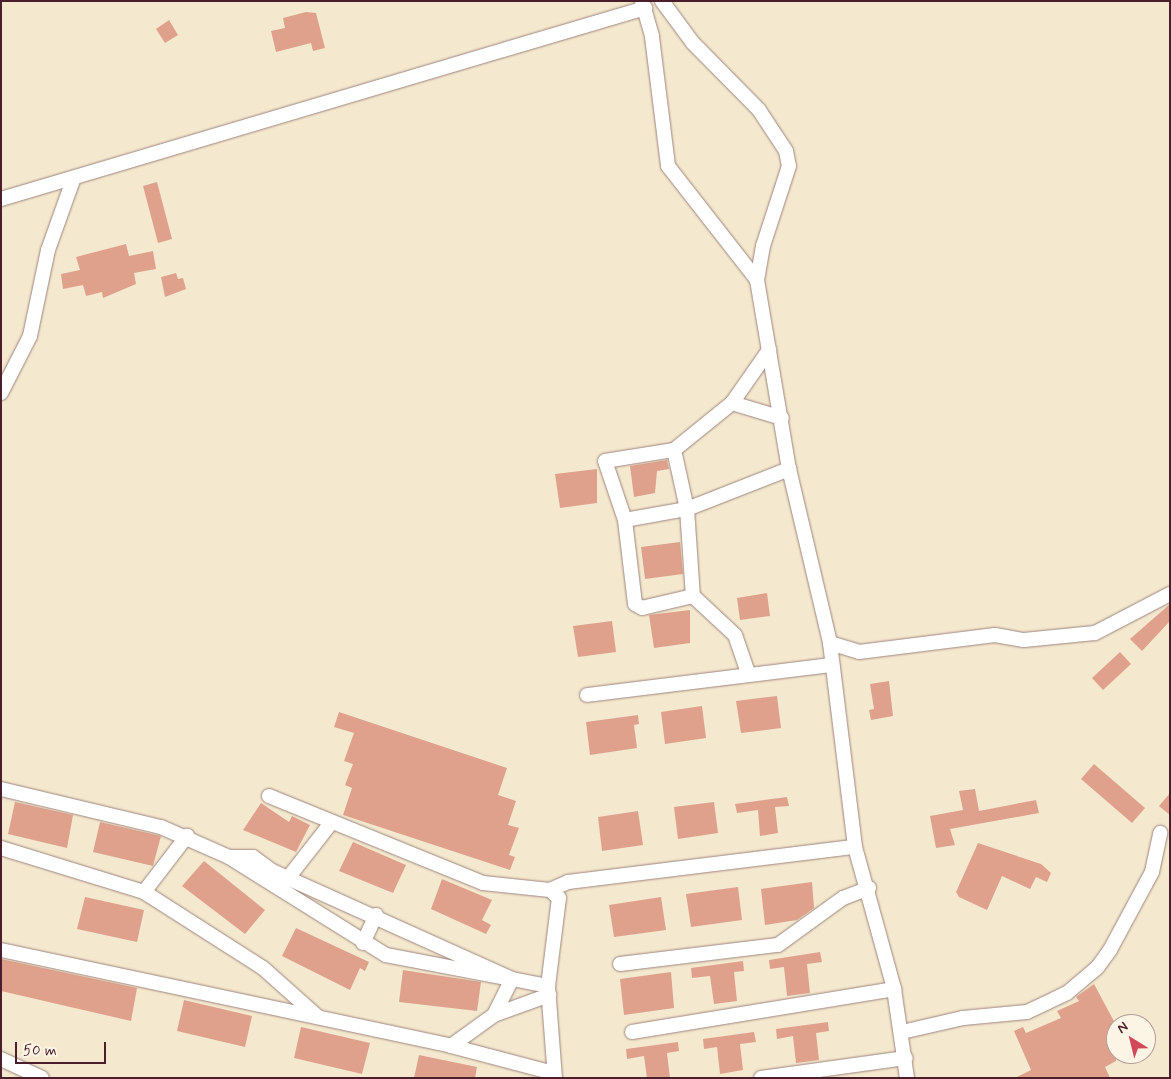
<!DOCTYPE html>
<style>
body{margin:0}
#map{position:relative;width:1171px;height:1079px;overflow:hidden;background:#f4e9cf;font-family:Mynerve,sans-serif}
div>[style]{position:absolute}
.building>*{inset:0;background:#dfa18c}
.roads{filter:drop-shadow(0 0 1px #9f847d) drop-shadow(0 0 1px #9f847d)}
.minor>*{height:14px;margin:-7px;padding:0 7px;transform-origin:7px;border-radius:7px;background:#fff}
span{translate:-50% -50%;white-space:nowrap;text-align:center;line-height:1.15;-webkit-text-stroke:4px #fcf5e5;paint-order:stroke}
.frame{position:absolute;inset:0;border:2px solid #4a1f2b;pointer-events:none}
.north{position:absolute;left:1106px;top:1014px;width:50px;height:50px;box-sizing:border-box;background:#fcf5e5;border:1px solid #b59f9b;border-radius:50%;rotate:324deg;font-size:14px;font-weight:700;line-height:20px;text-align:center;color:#4a1f2b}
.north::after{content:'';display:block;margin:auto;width:18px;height:22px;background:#d1495b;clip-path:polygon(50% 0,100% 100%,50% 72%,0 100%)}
.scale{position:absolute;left:15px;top:1042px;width:91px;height:22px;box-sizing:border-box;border:2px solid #4a1f2b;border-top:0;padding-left:6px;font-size:15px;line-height:18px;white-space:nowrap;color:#4a1f2b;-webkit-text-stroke:4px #fcf5e5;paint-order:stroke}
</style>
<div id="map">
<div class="building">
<i style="clip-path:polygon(306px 12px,316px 13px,325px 48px,313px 51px,311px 43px,276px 52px,271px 31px,285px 28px,283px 18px)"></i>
<i style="clip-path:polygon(169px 20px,178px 35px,165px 43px,156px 29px)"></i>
<i style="clip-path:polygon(157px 182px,172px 239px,158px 243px,143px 186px)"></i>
<i style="clip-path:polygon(126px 244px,129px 256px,153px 251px,156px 269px,134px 273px,136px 284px,103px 298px,102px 292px,86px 296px,83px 285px,63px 289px,61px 274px,80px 270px,76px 257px)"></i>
<i style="clip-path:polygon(176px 273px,178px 279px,183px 278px,186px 289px,165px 297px,161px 277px)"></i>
<i style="clip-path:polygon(667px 460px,669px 469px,657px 471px,655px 493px,634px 497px,630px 466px)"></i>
<i style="clip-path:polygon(597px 469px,597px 503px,560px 508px,555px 474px)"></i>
<i style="clip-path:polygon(680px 542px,683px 574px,645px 579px,641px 547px)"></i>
<i style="clip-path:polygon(767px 593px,770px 616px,740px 620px,737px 598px)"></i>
<i style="clip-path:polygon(1170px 604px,1170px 621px,1142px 651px,1130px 639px)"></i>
<i style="clip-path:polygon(690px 610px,690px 643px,654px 648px,649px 615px)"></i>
<i style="clip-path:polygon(612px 621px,616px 652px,578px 657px,573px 626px)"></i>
<i style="clip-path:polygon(1120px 652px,1131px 664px,1103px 690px,1092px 678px)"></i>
<i style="clip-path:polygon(889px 681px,893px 716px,871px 720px,869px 710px,874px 709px,870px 684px)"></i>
<i style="clip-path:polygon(777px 696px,781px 728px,741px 733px,736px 701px)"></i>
<i style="clip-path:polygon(702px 706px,706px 738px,665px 744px,661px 712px)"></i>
<i style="clip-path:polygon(339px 712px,507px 768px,498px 795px,516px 801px,508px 825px,519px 828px,509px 855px,515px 857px,510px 870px,343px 815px,352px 788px,345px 785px,353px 764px,344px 761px,354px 733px,334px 727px)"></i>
<i style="clip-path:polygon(638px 715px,639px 724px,634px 725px,637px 748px,590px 755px,586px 722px)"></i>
<i style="clip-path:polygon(1094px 764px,1145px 808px,1132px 823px,1081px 779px)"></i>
<i style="clip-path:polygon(975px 789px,979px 811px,1036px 800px,1039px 813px,950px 829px,955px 845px,936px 848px,930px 816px,963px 810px,959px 791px)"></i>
<i style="clip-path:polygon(1170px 793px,1170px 815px,1159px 806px)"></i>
<i style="clip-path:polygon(787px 797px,789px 806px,775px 807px,778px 833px,760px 836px,758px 810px,737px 813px,735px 804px)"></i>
<i style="clip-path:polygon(15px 802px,73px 815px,67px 848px,8px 834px)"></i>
<i style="clip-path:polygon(714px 802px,718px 833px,678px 839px,674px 807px)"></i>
<i style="clip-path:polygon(261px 803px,289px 822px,292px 816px,310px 825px,296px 852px,243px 830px)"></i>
<i style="clip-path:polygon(638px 811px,643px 845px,602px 851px,598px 817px)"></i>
<i style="clip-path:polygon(100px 822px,161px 836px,153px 866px,93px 852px)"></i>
<i style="clip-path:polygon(353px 842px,406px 865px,393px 893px,339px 871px)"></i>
<i style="clip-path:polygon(978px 843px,1041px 864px,1051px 873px,1047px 882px,1036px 877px,1030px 889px,1002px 876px,987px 910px,959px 897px,956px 892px)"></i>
<i style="clip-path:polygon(204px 861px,265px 910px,245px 934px,182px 886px)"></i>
<i style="clip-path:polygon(442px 879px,492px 900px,482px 920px,491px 925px,486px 934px,431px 909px)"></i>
<i style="clip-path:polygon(812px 882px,814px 908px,797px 920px,765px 925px,761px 889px)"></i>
<i style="clip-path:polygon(738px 887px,742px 920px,691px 927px,686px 894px)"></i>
<i style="clip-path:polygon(85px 897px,144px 910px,137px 942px,77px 929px)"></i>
<i style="clip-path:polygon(661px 897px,666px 930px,614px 937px,609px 905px)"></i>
<i style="clip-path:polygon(296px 928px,369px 962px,365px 971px,360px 968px,350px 990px,282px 956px)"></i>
<i style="clip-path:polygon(820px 952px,822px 962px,807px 964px,810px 993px,787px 996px,784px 967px,770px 969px,769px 960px)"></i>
<i style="clip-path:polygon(1px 959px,137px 988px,131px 1021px,1px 991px)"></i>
<i style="clip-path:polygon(743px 961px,744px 971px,734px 972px,737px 1001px,714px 1004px,710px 976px,692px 978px,691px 968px)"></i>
<i style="clip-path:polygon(403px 970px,481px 982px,477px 1011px,399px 1002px)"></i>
<i style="clip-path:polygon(671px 972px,674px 1008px,624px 1015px,620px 979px)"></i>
<i style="clip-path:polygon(1094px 984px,1116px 1025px,1116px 1061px,1105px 1067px,1110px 1078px,1015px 1078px,1031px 1070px,1014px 1031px,1023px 1027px,1026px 1033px,1061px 1018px,1057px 1011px,1079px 1001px,1076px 997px)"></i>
<i style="clip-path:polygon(184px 1000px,252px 1016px,245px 1047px,177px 1031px)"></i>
<i style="clip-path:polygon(828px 1022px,829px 1031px,816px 1033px,819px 1060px,796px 1063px,793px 1036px,777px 1039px,776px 1029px)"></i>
<i style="clip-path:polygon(301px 1027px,370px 1043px,362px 1074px,294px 1058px)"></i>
<i style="clip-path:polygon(754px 1032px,756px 1042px,740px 1044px,743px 1070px,720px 1074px,717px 1047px,704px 1049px,703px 1039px)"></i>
<i style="clip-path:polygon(678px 1042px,679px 1051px,667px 1053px,670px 1078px,647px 1078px,644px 1056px,627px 1059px,626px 1049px)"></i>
<i style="clip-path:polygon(419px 1055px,477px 1067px,475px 1078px,414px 1078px)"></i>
</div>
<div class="roads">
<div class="minor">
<i style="left:642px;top:1px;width:37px;rotate:74deg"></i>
<i style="left:652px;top:37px;width:130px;rotate:82.9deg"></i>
<i style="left:668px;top:166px;width:145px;rotate:52deg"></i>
<i style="left:662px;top:1px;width:52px;rotate:53.6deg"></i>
<i style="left:693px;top:43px;width:94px;rotate:45.4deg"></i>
<i style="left:759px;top:110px;width:49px;rotate:56.6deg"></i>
<i style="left:786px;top:151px;width:15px;rotate:79deg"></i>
<i style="left:789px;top:166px;width:84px;rotate:108deg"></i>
<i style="left:763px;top:246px;width:35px;rotate:100deg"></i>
<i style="left:757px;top:280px;width:192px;rotate:80.4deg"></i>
<i style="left:789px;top:469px;width:179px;rotate:76.7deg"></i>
<i style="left:830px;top:643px;width:206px;rotate:83deg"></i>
<i style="left:855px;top:847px;width:147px;rotate:74.6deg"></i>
<i style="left:894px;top:989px;width:90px;rotate:81.7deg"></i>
<i style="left:1px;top:199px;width:672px;rotate:-16.52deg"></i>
<i style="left:1px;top:393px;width:64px;rotate:-63deg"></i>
<i style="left:30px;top:336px;width:88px;rotate:-78.2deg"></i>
<i style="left:48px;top:250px;width:74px;rotate:-70.3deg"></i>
<i style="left:732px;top:403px;width:52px;rotate:16.7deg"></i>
<i style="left:674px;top:450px;width:60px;rotate:77.6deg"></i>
<i style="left:687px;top:509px;width:87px;rotate:86.1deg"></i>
<i style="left:693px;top:596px;width:52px;rotate:166.8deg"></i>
<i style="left:642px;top:608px;width:8px;rotate:-150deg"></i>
<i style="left:635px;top:604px;width:85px;rotate:-96.8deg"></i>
<i style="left:625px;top:520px;width:62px;rotate:-108.7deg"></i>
<i style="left:605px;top:461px;width:70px;rotate:-9.1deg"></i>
<i style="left:674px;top:450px;width:75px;rotate:-39deg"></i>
<i style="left:732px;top:403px;width:65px;rotate:-55.1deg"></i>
<i style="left:625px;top:520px;width:63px;rotate:-10.1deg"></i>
<i style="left:687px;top:509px;width:110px;rotate:-21.4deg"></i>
<i style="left:693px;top:596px;width:57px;rotate:42.9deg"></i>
<i style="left:735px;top:635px;width:39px;rotate:71deg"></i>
<i style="left:830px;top:643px;width:30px;rotate:17deg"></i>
<i style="left:859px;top:652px;width:137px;rotate:-7.1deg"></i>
<i style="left:995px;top:635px;width:29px;rotate:10deg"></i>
<i style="left:1024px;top:640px;width:71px;rotate:-5.6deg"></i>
<i style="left:1095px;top:633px;width:85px;rotate:-27.5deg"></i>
<i style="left:587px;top:695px;width:247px;rotate:-7deg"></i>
<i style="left:1px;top:789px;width:164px;rotate:13.4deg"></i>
<i style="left:161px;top:827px;width:74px;rotate:23.8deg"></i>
<i style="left:229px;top:857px;width:24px"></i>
<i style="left:253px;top:857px;width:24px;rotate:36deg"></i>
<i style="left:272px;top:871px;width:263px;rotate:24.2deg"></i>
<i style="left:512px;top:979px;width:37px;rotate:11deg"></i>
<i style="left:269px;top:796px;width:231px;rotate:22.1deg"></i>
<i style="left:483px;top:883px;width:67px;rotate:6deg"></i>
<i style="left:1px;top:848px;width:150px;rotate:17.1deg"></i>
<i style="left:144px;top:892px;width:141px;rotate:32.6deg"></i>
<i style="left:263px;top:968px;width:74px;rotate:41.7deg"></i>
<i style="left:229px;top:857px;width:185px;rotate:32deg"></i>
<i style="left:386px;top:955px;width:128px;rotate:10.8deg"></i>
<i style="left:512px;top:979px;width:40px;rotate:116.6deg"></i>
<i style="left:288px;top:878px;width:70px;rotate:-52deg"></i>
<i style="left:144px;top:892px;width:71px;rotate:-52.5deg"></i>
<i style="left:363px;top:943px;width:31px;rotate:-65deg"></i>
<i style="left:1px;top:950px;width:460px;rotate:12deg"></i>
<i style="left:451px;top:1046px;width:106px;rotate:14.7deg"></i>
<i style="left:620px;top:964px;width:159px;rotate:-6.9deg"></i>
<i style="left:778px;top:945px;width:80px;rotate:-35.9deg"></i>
<i style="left:843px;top:898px;width:28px;rotate:-21deg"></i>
<i style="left:632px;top:1032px;width:266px;rotate:-9.3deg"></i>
<i style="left:902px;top:1032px;width:63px;rotate:-12.9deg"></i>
<i style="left:963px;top:1018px;width:64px;rotate:-5.4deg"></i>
<i style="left:1027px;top:1012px;width:44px;rotate:-25.4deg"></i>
<i style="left:1067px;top:993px;width:39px;rotate:-40deg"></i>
<i style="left:1097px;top:968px;width:22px;rotate:-54deg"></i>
<i style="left:1110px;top:950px;width:89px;rotate:-61.7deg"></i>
<i style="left:1152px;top:872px;width:40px;rotate:-78deg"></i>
<i style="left:451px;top:1046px;width:53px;rotate:-35.8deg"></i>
<i style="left:494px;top:1015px;width:59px;rotate:-20deg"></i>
<i style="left:1px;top:1059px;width:45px;rotate:24.9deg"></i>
<i style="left:555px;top:1078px;width:92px;rotate:-94.4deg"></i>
<i style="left:548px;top:986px;width:89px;rotate:-82.9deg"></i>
<i style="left:559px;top:898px;width:12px;rotate:-138deg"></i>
<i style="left:550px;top:890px;width:20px;rotate:-24deg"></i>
<i style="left:568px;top:882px;width:289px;rotate:-7deg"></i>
<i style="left:761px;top:1078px;width:146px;rotate:-7.9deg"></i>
</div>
</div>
<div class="frame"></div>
<div class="north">N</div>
<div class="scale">50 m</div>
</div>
